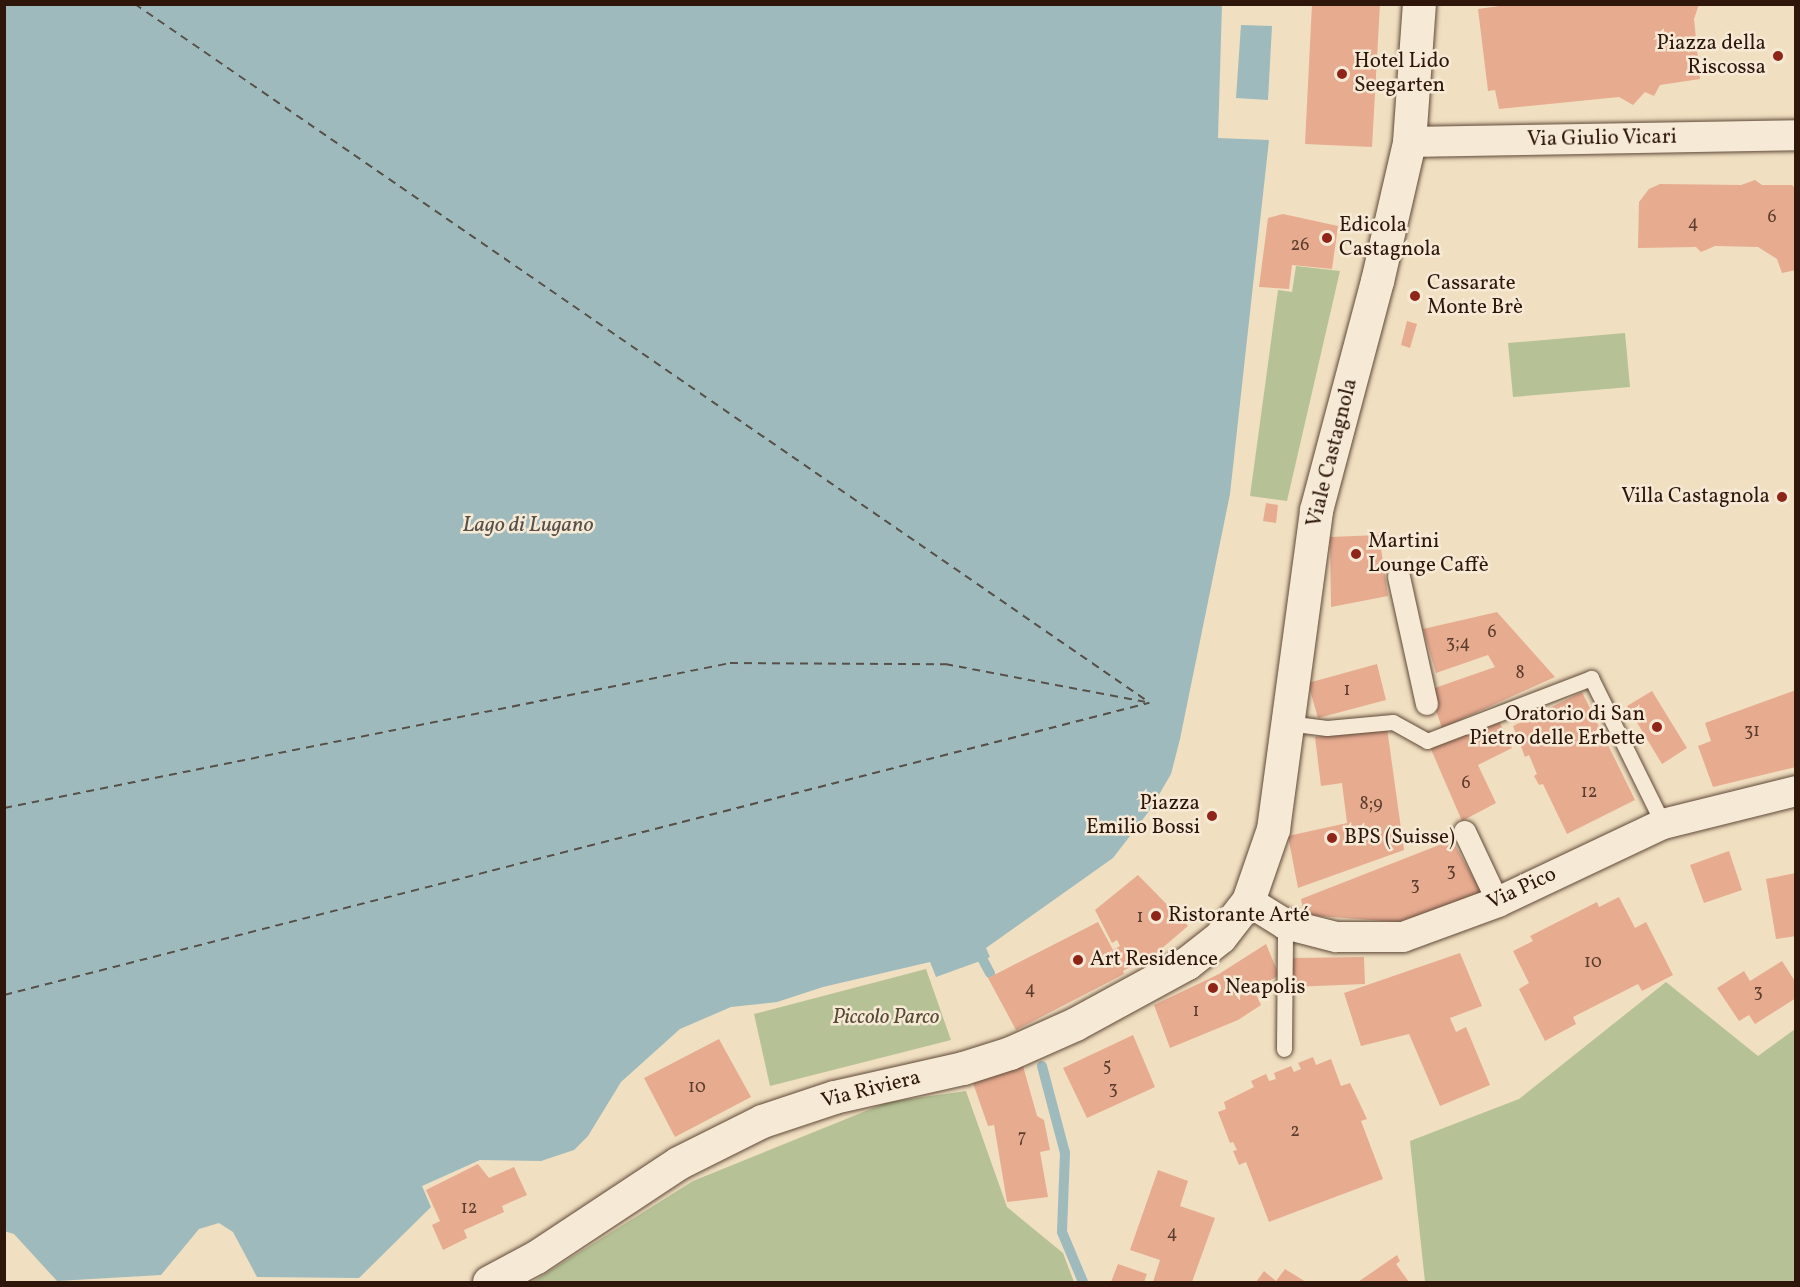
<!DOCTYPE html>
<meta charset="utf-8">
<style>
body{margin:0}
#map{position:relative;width:1800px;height:1287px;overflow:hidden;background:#f1dfc1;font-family:Vollkorn,serif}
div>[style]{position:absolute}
.green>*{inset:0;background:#b6c296}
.water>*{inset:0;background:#9fbabd}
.stream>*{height:10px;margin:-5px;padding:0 5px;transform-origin:5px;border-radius:5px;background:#9fbabd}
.ferry>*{height:1.5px;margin-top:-0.75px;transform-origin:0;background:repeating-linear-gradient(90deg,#565049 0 8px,transparent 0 14px)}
.building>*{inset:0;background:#e7ab90}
.roads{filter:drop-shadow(0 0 2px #5f4938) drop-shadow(0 0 2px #5f4938)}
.service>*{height:15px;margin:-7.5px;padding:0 7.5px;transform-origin:7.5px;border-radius:7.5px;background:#f6ead7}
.pedestrian>*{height:22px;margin:-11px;padding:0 11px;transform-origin:11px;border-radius:11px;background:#f6ead7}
.minor>*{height:30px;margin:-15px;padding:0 15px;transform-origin:15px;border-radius:15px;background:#f6ead7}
.secondary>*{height:33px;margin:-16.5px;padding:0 16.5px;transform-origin:16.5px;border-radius:16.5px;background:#f6ead7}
.dots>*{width:16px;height:16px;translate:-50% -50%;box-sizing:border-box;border:3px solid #f6ead7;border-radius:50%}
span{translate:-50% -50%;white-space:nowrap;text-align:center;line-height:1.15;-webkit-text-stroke:5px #f6ead7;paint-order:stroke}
.number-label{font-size:18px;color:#5c3c2c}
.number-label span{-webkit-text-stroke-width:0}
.poi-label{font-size:21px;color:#2e170a}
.right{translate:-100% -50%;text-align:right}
.left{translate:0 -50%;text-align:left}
.street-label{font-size:21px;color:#2e170a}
.park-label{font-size:21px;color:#574a34;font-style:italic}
.water-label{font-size:22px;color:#565049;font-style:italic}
.frame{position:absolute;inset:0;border:6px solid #2e170a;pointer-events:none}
</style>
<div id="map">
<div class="green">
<i style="clip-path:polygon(1296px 266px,1340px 271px,1287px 501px,1250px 496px,1278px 290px,1292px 292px)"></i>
<i style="clip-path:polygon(1625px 333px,1630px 387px,1513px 397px,1508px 343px)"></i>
<i style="clip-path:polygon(926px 969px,951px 1040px,770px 1086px,754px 1014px)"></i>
<i style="clip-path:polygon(1666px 982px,1758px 1056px,1795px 1029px,1795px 1282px,1425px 1282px,1410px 1141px,1519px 1099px)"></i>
<i style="clip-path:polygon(966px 1091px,1007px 1207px,1063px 1253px,1074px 1282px,532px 1282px,693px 1181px,888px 1102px)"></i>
</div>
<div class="water">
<i style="clip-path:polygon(4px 5px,1222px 5px,1218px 138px,1269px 140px,1230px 494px,1180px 739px,1171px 774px,1150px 810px,1113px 858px,986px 948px,990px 957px,983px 960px,936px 977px,930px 962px,823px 987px,777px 1002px,731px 1007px,680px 1029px,621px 1082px,588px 1136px,574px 1150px,541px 1161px,480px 1160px,422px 1186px,431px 1207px,359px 1278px,257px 1277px,233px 1232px,219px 1223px,199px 1229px,161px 1275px,57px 1281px,14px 1234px,4px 1231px)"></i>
<i style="clip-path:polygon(1241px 25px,1272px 26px,1268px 100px,1236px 98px)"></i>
</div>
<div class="stream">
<i style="left:983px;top:960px;width:15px;rotate:62deg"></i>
<i style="left:1042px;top:1066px;width:90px;rotate:75.2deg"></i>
<i style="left:1065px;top:1153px;width:79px;rotate:92.2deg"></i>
<i style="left:1062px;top:1232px;width:54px;rotate:67.2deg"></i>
</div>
<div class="ferry">
<i style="left:135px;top:4px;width:1232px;rotate:34.55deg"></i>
<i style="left:4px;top:808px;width:740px;rotate:-11.29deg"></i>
<i style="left:730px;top:663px;width:215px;rotate:0.3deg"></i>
<i style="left:945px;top:664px;width:206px;rotate:10.7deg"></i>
<i style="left:4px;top:995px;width:1182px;rotate:-14.31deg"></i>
</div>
<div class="building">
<i style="clip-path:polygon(1312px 4px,1380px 4px,1372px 147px,1305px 144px)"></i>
<i style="clip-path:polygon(1514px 4px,1699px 4px,1694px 19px,1700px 79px,1660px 85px,1654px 96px,1645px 92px,1633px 105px,1619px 97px,1499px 109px,1495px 90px,1488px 91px,1478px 9px)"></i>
<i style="clip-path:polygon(1755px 180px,1762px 185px,1792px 185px,1796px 189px,1796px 270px,1782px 273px,1777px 259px,1758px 247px,1715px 246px,1701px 252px,1696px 247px,1638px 248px,1639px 202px,1649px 189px,1660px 184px,1741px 185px)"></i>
<i style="clip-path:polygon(1283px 214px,1338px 226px,1332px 269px,1292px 265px,1289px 289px,1259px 287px,1268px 218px)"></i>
<i style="clip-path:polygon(1407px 321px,1417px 324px,1410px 348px,1401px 345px)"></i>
<i style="clip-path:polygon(1266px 503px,1278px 505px,1276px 523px,1263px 521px)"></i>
<i style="clip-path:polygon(1379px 535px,1388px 596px,1331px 607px,1330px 537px)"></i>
<i style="clip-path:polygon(1497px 612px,1555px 677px,1442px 728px,1429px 690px,1495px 667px,1488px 655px,1436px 673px,1423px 629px)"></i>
<i style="clip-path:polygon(1377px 664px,1386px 700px,1318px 718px,1308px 683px)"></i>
<i style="clip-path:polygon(1796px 690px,1796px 767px,1713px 787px,1698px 746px,1711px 741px,1705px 723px)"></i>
<i style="clip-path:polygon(1652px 691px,1687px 748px,1662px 764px,1627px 706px)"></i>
<i style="clip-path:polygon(1582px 692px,1635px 800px,1567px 834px,1543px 784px,1539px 785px,1534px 776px,1537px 774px,1529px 755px,1525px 757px,1513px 726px)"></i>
<i style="clip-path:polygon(1497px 717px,1512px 748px,1478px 765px,1496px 803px,1462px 821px,1430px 747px)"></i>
<i style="clip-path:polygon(1387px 728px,1404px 850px,1298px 888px,1288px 836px,1347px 823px,1342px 783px,1321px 786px,1315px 737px)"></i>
<i style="clip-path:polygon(1452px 840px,1482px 893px,1398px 922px,1304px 915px,1301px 899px)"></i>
<i style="clip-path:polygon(1729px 851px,1742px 890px,1704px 903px,1690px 865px)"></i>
<i style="clip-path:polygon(1796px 873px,1796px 936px,1776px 939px,1766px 879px)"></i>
<i style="clip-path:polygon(1138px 875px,1188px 926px,1147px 961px,1145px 959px,1123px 971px,1124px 974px,1016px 1030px,988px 978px,1098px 922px,1113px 950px,1120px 946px,1117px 940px,1112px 943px,1095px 910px)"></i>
<i style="clip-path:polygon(1619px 897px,1635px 928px,1646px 922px,1673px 975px,1642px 991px,1638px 984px,1573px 1017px,1576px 1024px,1545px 1041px,1519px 989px,1529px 983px,1513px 951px,1533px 941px,1530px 936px,1597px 902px,1599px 907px)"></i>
<i style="clip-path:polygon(1266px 944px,1279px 975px,1254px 990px,1261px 1005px,1238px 1020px,1170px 1048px,1154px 1005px,1219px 974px)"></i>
<i style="clip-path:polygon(1460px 953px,1482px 1006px,1450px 1018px,1456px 1032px,1466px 1027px,1490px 1085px,1440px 1106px,1409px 1034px,1361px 1046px,1344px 993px)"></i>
<i style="clip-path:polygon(1364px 957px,1365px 984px,1292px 987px,1291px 958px)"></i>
<i style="clip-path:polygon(1782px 961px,1796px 983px,1796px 998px,1755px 1024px,1749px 1015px,1739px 1021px,1717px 988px,1744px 971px,1750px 981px)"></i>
<i style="clip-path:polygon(1133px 1035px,1155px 1087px,1087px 1118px,1063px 1068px)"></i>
<i style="clip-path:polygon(719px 1039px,751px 1097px,675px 1137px,644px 1078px)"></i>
<i style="clip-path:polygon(1313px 1057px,1316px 1065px,1331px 1059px,1341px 1086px,1350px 1083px,1367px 1119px,1361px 1121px,1383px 1179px,1269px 1222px,1246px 1162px,1239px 1165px,1233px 1151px,1237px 1150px,1233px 1142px,1230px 1143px,1218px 1112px,1226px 1109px,1224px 1102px,1254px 1087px,1251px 1081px,1266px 1074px,1269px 1081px,1276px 1079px,1274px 1073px,1291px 1066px,1294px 1072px,1301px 1069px,1298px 1063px)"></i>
<i style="clip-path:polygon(1023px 1066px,1037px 1116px,1044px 1120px,1050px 1150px,1040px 1152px,1048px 1197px,1007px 1202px,994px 1125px,988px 1126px,973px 1083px)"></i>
<i style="clip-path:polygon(478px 1164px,489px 1178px,514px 1167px,527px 1195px,502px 1206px,504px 1212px,464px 1230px,467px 1238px,443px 1250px,432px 1225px,440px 1221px,426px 1190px)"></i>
<i style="clip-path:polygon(1158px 1170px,1188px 1181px,1180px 1206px,1215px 1218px,1192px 1282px,1153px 1282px,1160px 1260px,1130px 1250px)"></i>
<i style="clip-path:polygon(1397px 1255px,1400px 1261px,1396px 1264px,1409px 1282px,1358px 1282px)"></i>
<i style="clip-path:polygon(1118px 1264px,1147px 1274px,1144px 1282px,1111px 1282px)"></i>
<i style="clip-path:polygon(1285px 1269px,1306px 1282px,1256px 1282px,1264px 1271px,1276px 1281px)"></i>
</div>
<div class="roads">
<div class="service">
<i style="left:1287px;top:723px;width:40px;rotate:7.1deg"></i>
<i style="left:1327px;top:728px;width:66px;rotate:-5.2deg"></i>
<i style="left:1393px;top:722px;width:39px;rotate:29deg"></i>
<i style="left:1427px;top:741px;width:176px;rotate:-21deg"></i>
<i style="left:1591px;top:678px;width:163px;rotate:63.7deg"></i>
<i style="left:1284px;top:1049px;width:125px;rotate:-89.5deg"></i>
</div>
<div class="pedestrian">
<i style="left:1399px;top:577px;width:130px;rotate:77.6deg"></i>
<i style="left:1465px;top:832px;width:77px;rotate:64.8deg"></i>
</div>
<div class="minor">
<i style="left:1409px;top:142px;width:387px;rotate:-1deg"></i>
<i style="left:1248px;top:901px;width:44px;rotate:31.9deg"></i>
<i style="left:1285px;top:924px;width:53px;rotate:14.3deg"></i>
<i style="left:1336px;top:937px;width:67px"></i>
<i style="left:1403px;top:937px;width:101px;rotate:-20.2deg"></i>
<i style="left:1498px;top:902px;width:183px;rotate:-25.3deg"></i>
<i style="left:1663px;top:824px;width:137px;rotate:-13.9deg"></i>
</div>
<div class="secondary">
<i style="left:489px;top:1282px;width:53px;rotate:-28deg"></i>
<i style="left:536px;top:1257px;width:170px;rotate:-33.5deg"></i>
<i style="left:678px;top:1163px;width:94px;rotate:-26.6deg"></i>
<i style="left:762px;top:1121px;width:76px;rotate:-18.4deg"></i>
<i style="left:834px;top:1097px;width:132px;rotate:-12.7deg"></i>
<i style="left:963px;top:1068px;width:49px;rotate:-17.7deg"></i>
<i style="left:1010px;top:1053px;width:71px;rotate:-24deg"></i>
<i style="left:1075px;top:1024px;width:128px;rotate:-28.6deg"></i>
<i style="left:1187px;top:963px;width:42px;rotate:-38.2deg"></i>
<i style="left:1220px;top:937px;width:46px;rotate:-52.1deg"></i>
<i style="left:1248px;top:901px;width:76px;rotate:-70.9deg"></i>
<i style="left:1273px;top:829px;width:322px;rotate:-82.3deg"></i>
<i style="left:1316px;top:510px;width:237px;rotate:-75.1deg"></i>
<i style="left:1377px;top:281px;width:143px;rotate:-77deg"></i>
<i style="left:1409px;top:142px;width:138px;rotate:-85.9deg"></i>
</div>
</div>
<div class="dots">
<i style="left:1778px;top:56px;background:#8f2418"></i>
<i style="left:1342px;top:74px;background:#8f2418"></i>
<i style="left:1327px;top:238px;background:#8f2418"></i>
<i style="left:1415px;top:296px;background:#8f2418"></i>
<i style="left:1782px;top:497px;background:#8f2418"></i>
<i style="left:1356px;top:554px;background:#8f2418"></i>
<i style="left:1657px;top:727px;background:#8f2418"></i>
<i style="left:1212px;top:816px;background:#8f2418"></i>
<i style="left:1332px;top:838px;background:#8f2418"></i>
<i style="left:1156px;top:916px;background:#8f2418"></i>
<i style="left:1078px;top:960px;background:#8f2418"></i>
<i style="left:1213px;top:988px;background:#8f2418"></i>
</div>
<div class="number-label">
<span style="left:1772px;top:218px">6</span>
<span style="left:1693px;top:224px">4</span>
<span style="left:1300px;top:246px">26</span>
<span style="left:1492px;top:633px">6</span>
<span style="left:1458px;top:644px">3;4</span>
<span style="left:1520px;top:674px">8</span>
<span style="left:1347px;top:691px">1</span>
<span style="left:1752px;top:732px">31</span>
<span style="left:1466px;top:784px">6</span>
<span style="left:1589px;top:793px">12</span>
<span style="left:1371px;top:805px">8;9</span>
<span style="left:1451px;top:872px">3</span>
<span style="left:1415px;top:886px">3</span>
<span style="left:1140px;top:918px">1</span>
<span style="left:1593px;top:963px">10</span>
<span style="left:1030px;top:990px">4</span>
<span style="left:1758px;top:993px">3</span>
<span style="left:1196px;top:1012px">1</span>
<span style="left:1107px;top:1067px">5</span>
<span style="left:697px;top:1088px">10</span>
<span style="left:1113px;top:1090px">3</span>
<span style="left:1295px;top:1132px">2</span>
<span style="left:1022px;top:1138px">7</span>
<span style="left:469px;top:1209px">12</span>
<span style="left:1172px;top:1234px">4</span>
</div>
<div class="poi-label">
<span class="right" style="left:1766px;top:56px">Piazza della<br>Riscossa</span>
<span class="left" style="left:1354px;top:74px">Hotel Lido<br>Seegarten</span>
<span class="left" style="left:1339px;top:238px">Edicola<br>Castagnola</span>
<span class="left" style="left:1427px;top:296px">Cassarate<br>Monte Brè</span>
<span class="right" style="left:1770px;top:497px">Villa Castagnola</span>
<span class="left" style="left:1368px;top:554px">Martini<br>Lounge Caffè</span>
<span class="right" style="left:1645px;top:727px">Oratorio di San<br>Pietro delle Erbette</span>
<span class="right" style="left:1200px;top:816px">Piazza<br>Emilio Bossi</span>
<span class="left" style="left:1344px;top:838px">BPS (Suisse)</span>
<span class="left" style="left:1168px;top:916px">Ristorante Arté</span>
<span class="left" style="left:1090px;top:960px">Art Residence</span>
<span class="left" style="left:1225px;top:988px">Neapolis</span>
</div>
<div class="street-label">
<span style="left:1602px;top:139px;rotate:-1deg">Via Giulio Vicari</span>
<span style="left:1333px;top:453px;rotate:-76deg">Viale Castagnola</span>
<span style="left:1522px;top:889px;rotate:-25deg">Via Pico</span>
<span style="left:871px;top:1090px;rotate:-14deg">Via Riviera</span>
</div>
<div class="park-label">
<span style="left:886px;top:1018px">Piccolo Parco</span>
</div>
<div class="water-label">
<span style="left:528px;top:526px">Lago di Lugano</span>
</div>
<div class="frame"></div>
</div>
